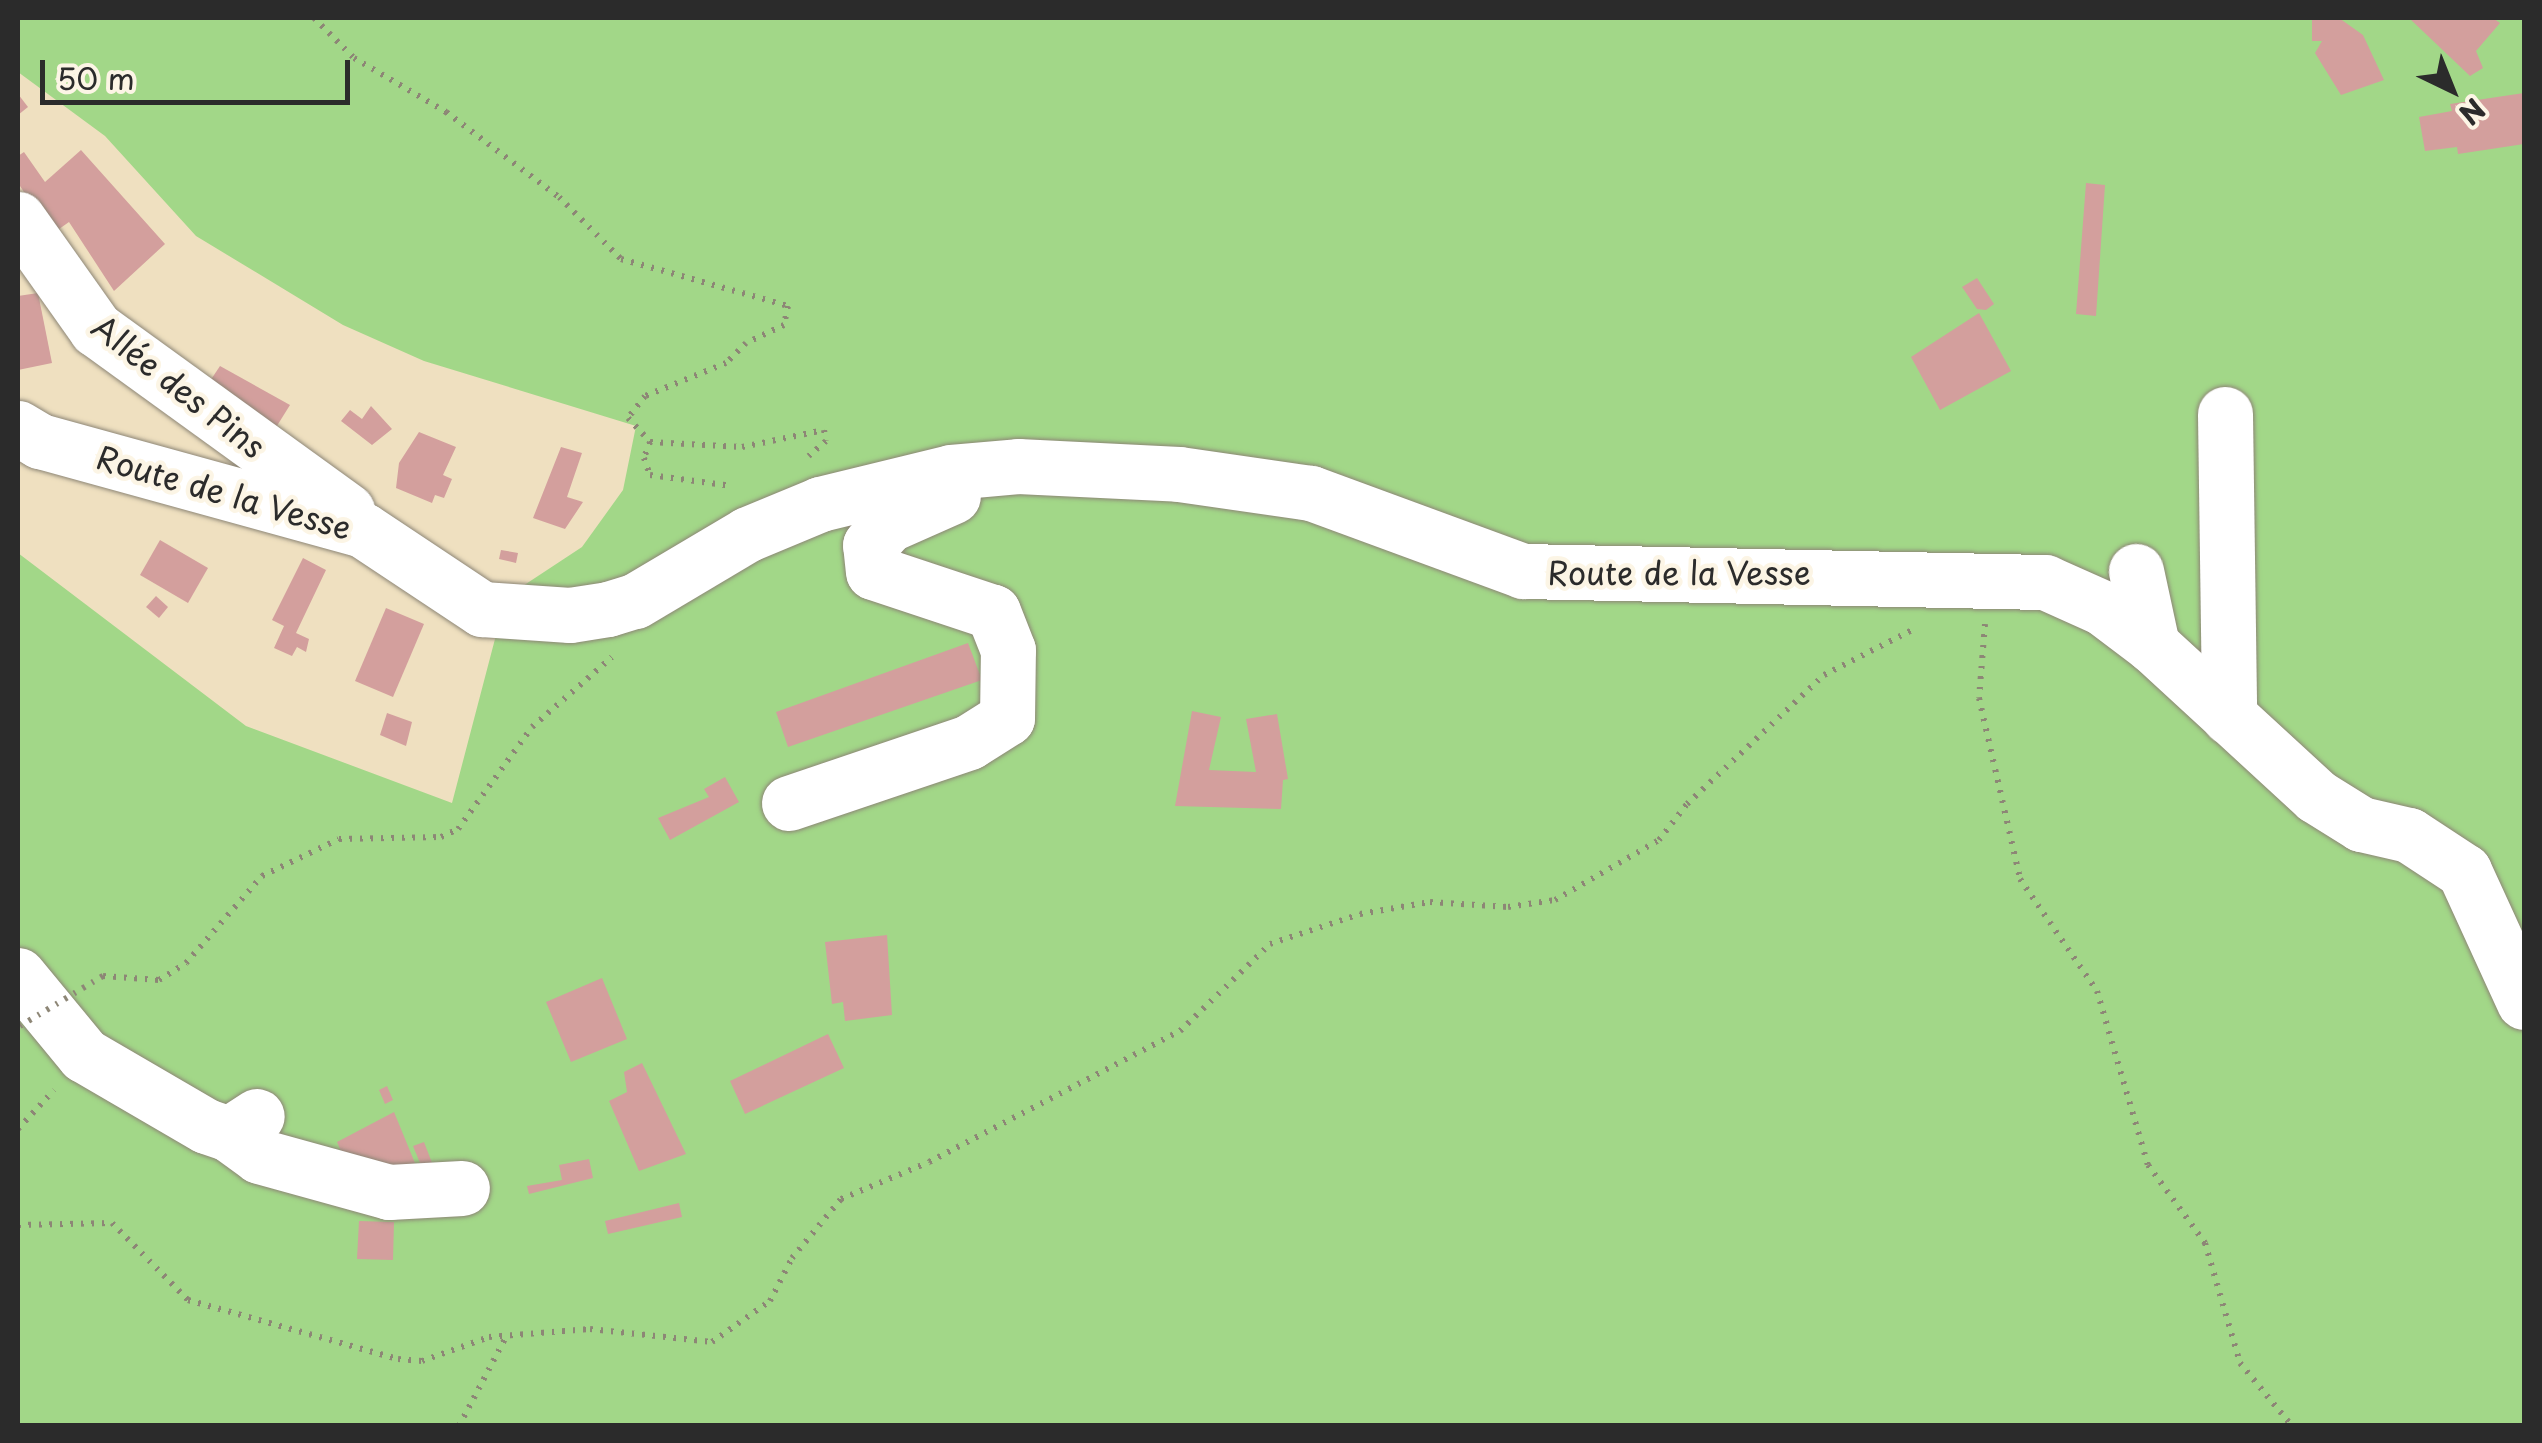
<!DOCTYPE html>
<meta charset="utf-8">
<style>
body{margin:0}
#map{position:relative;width:2542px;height:1443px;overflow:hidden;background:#efe0c0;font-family:"Playpen Sans",sans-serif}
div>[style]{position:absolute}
.green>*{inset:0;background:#a2d788}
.building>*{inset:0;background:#d39f9d}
.path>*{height:6px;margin-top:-3px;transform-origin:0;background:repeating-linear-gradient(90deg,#8d8676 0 2.5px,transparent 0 10.5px)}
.roads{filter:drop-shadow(0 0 2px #8d8676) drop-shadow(0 0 2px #8d8676)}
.minor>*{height:55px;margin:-27.5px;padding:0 27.5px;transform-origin:27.5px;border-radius:27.5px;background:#fff}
.path-bridge>*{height:6px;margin-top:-3px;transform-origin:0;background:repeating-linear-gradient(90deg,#8d8676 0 2.5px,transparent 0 10.5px)}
span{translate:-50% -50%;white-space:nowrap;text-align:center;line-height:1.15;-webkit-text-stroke:9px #fcf5e5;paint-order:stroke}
.street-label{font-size:32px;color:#2b2b2b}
.frame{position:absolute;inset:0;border:20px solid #2b2b2b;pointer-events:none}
.north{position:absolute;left:2402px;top:40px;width:100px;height:100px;-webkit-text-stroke:8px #fcf5e5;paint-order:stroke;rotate:137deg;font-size:28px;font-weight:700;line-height:40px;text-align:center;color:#2b2b2b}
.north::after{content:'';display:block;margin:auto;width:35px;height:45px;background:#2b2b2b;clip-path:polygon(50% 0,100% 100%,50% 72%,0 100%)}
.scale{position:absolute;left:40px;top:60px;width:310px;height:45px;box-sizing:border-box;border:5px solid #2b2b2b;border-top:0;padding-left:12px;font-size:30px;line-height:35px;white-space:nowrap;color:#2b2b2b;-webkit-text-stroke:8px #fcf5e5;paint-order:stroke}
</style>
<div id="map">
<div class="green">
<i style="clip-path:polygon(18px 18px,2524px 18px,2524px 1425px,18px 1425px,18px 553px,246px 726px,452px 803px,506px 597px,582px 547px,623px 490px,636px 426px,424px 361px,343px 325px,196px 236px,105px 136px,18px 72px)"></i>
</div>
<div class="building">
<i style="clip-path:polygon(2312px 18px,2339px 18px,2363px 35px,2384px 80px,2341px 95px,2315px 53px,2322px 41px,2312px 41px)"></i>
<i style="clip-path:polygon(2409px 18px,2493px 18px,2500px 23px,2476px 51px,2483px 68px,2470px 76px)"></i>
<i style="clip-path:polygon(2524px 93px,2524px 144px,2458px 154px,2457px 147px,2425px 151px,2419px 117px,2452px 111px,2450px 104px)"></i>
<i style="clip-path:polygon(18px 94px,28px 107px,18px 115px)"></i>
<i style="clip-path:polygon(81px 150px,165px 244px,114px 291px,69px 222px,52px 234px,18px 183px,18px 156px,24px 152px,45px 182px)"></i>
<i style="clip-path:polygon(2086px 183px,2105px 185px,2096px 316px,2076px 314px)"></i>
<i style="clip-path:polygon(1977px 278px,1994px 304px,1986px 310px,1977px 309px,1962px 287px)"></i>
<i style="clip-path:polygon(38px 293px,52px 363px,18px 370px,18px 296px)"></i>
<i style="clip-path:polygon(1979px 313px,2011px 371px,1940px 410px,1911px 357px)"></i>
<i style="clip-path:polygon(220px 366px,290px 405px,275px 429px,210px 381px)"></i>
<i style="clip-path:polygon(371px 406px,392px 429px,372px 445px,341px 421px,350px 410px,362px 419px)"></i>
<i style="clip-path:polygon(419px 432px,456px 447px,443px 475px,452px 479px,444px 498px,435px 495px,432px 503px,396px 488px,399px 463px)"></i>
<i style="clip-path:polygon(561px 447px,582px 453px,567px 497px,583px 502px,565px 529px,533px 518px)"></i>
<i style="clip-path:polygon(160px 540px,208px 568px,188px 603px,140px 575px)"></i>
<i style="clip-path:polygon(501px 550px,518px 553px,516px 563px,499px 559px)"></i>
<i style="clip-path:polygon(303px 558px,326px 570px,296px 633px,309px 639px,306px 652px,297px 647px,292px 656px,274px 648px,284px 626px,272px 620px)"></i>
<i style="clip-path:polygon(156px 596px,168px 607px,159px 618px,146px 607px)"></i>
<i style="clip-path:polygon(386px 608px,424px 624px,393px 697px,355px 681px)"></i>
<i style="clip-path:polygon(968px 643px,982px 680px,788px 747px,776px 712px)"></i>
<i style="clip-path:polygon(1192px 711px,1221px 717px,1209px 770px,1256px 772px,1246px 719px,1277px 714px,1288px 779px,1283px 780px,1281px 809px,1175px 806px)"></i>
<i style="clip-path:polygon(387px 713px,412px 722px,406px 746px,380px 735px)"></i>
<i style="clip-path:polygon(725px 777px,739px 802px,670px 840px,658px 818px,709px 797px,704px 789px)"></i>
<i style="clip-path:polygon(887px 935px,892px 1015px,845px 1021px,843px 1002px,832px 1004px,825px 942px)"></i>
<i style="clip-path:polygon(602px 978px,627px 1039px,571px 1062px,546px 1002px)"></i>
<i style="clip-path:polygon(828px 1034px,844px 1068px,745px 1114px,730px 1081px)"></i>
<i style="clip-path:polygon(642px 1063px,686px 1154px,639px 1171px,609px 1101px,627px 1092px,624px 1072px)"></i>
<i style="clip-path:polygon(387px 1086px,393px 1100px,385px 1104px,379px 1090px)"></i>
<i style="clip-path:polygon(394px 1112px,417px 1168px,349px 1170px,337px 1142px)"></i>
<i style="clip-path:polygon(424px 1142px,434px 1168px,425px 1175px,413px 1146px)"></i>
<i style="clip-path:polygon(589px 1159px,593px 1178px,529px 1194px,527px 1186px,562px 1180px,559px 1165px)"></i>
<i style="clip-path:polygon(679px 1203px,682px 1217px,608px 1234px,605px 1221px)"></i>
<i style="clip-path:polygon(359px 1221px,394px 1222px,393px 1260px,357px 1259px)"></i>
</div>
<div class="path">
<i style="left:314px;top:18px;width:57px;rotate:45deg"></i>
<i style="left:354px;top:58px;width:107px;rotate:30.4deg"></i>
<i style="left:446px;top:112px;width:141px;rotate:37deg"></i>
<i style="left:559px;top:197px;width:88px;rotate:45deg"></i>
<i style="left:621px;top:259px;width:173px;rotate:15.7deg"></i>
<i style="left:788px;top:306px;width:19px;rotate:102deg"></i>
<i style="left:784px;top:325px;width:42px;rotate:154.7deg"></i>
<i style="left:746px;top:343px;width:28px;rotate:135deg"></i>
<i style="left:726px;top:363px;width:87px;rotate:157.8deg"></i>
<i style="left:645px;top:396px;width:28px;rotate:128deg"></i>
<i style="left:628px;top:418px;width:33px;rotate:47deg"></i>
<i style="left:650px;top:442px;width:17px;rotate:111deg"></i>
<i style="left:644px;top:458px;width:18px;rotate:71deg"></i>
<i style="left:650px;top:475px;width:83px;rotate:7.6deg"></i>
<i style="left:650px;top:442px;width:92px;rotate:3.1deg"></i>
<i style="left:742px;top:447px;width:84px;rotate:-11.7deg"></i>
<i style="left:824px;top:430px;width:11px;rotate:80deg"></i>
<i style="left:826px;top:441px;width:23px;rotate:139deg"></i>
<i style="left:1985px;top:624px;width:74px;rotate:94.6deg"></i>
<i style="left:1979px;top:698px;width:186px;rotate:77.2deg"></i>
<i style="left:2020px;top:879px;width:136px;rotate:55.5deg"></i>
<i style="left:2097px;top:991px;width:181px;rotate:73.7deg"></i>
<i style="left:2148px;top:1165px;width:97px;rotate:53.8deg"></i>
<i style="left:2205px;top:1243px;width:125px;rotate:73.7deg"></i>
<i style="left:2240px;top:1363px;width:82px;rotate:50.5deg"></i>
<i style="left:103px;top:976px;width:56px;rotate:4.1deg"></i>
<i style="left:159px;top:980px;width:32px;rotate:-32deg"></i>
<i style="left:186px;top:963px;width:116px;rotate:-48.9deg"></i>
<i style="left:262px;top:876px;width:85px;rotate:-25.7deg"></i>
<i style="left:339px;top:839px;width:102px;rotate:-1.1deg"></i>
<i style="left:441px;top:837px;width:19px;rotate:-25deg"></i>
<i style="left:458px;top:829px;width:126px;rotate:-54deg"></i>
<i style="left:532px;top:727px;width:106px;rotate:-41.2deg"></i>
<i style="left:18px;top:1129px;width:53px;rotate:-47.3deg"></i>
<i style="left:18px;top:1225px;width:94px;rotate:-1.2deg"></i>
<i style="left:112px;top:1223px;width:108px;rotate:45.4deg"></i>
<i style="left:188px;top:1300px;width:218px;rotate:15.7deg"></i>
<i style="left:398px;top:1359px;width:24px;rotate:5deg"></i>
<i style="left:422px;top:1361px;width:71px;rotate:-19.7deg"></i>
<i style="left:489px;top:1337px;width:101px;rotate:-4.5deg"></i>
<i style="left:590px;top:1329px;width:123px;rotate:6.1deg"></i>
<i style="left:712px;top:1342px;width:71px;rotate:-35.3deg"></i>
<i style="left:770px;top:1301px;width:48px;rotate:-62.9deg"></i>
<i style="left:792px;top:1258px;width:77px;rotate:-50.3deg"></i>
<i style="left:841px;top:1199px;width:95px;rotate:-22.8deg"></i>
<i style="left:929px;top:1162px;width:283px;rotate:-27.6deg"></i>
<i style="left:1180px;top:1031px;width:125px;rotate:-44deg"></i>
<i style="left:1270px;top:944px;width:95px;rotate:-18.4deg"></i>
<i style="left:1360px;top:914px;width:71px;rotate:-9.7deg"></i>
<i style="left:1430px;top:902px;width:78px;rotate:3.7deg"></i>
<i style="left:1508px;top:907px;width:48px;rotate:-8.5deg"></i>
<i style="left:1555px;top:900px;width:120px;rotate:-30deg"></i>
<i style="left:1659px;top:840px;width:46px;rotate:-52.1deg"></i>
<i style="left:1687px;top:804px;width:188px;rotate:-43.3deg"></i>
<i style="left:1824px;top:675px;width:103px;rotate:-27.1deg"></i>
<i style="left:459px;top:1426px;width:101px;rotate:-62.2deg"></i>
</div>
<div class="roads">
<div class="minor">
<i style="left:18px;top:219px;width:135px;rotate:54.7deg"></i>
<i style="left:96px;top:329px;width:310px;rotate:35.9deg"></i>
<i style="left:2225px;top:414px;width:303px;rotate:89.2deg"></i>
<i style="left:18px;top:428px;width:26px;rotate:31deg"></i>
<i style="left:40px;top:441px;width:335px;rotate:15.4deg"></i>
<i style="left:363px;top:530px;width:143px;rotate:33.6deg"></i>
<i style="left:482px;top:609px;width:88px;rotate:3.9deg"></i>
<i style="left:570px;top:615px;width:38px;rotate:-9deg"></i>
<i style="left:608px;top:609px;width:28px;rotate:-17deg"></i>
<i style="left:635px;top:601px;width:131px;rotate:-30.7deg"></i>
<i style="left:748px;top:534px;width:78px;rotate:-22.6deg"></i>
<i style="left:820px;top:504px;width:135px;rotate:-13.7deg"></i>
<i style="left:951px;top:472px;width:67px;rotate:-5.1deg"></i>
<i style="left:1018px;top:466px;width:161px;rotate:2.8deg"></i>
<i style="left:1179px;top:474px;width:133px;rotate:8.2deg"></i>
<i style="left:1311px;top:493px;width:226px;rotate:20.2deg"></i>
<i style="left:1523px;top:571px;width:522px;rotate:1.21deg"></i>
<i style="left:2045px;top:582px;width:64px;rotate:24.1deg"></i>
<i style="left:2103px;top:608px;width:61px;rotate:37.1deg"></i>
<i style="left:2152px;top:645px;width:223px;rotate:42.6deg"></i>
<i style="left:2316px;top:796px;width:53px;rotate:31.9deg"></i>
<i style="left:2361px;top:824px;width:49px;rotate:12.9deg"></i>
<i style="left:2409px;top:835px;width:66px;rotate:33.2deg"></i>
<i style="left:2464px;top:871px;width:144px;rotate:65.4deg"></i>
<i style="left:2136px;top:571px;width:76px;rotate:77.8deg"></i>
<i style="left:789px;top:803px;width:190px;rotate:-18.7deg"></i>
<i style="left:969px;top:742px;width:45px;rotate:-32.3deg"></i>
<i style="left:1007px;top:718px;width:68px;rotate:-89.2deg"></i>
<i style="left:1008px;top:650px;width:41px;rotate:-111.5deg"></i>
<i style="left:993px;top:612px;width:126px;rotate:-161.6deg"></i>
<i style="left:873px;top:572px;width:27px;rotate:-96deg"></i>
<i style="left:870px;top:545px;width:27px;rotate:-48deg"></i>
<i style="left:888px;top:525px;width:71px;rotate:-24deg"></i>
<i style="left:18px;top:975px;width:104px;rotate:50.5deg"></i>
<i style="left:84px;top:1055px;width:141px;rotate:30.2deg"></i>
<i style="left:206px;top:1126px;width:24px;rotate:19deg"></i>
<i style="left:229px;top:1134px;width:33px;rotate:-33deg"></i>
<i style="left:229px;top:1134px;width:37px;rotate:36deg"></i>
<i style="left:259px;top:1156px;width:135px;rotate:15.5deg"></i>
<i style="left:389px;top:1192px;width:73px;rotate:-3.1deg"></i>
</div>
</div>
<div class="path-bridge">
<i style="left:20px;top:1026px;width:97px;rotate:-31.1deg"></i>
</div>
<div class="street-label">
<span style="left:179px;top:386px;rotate:38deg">Allée des Pins</span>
<span style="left:224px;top:492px;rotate:16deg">Route de la Vesse</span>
<span style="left:1679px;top:572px">Route de la Vesse</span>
</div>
<div class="frame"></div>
<div class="north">N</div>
<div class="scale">50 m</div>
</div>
